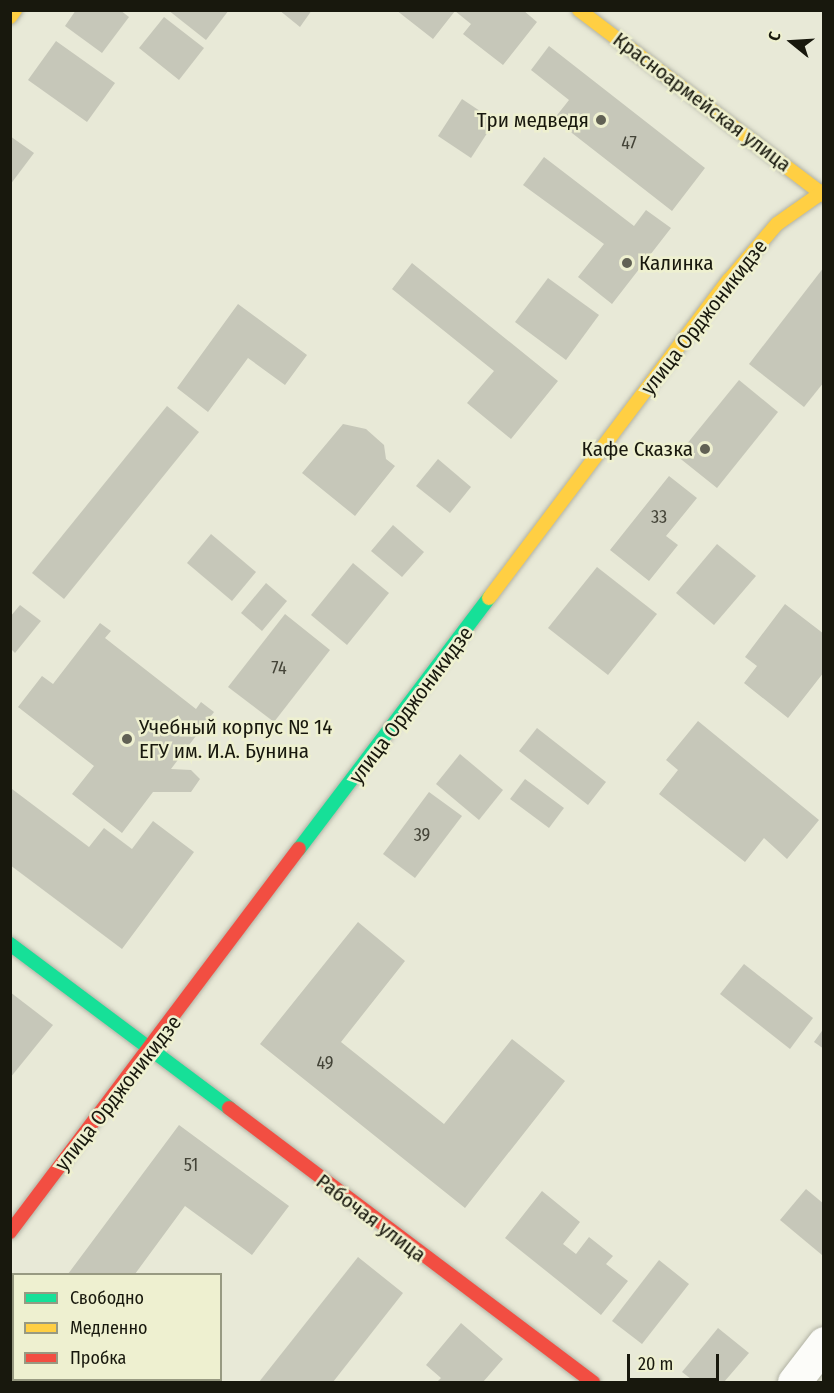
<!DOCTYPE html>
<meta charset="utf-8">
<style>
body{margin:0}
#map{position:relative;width:834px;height:1393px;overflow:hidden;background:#e8e9d7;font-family:"Fira Sans Condensed",sans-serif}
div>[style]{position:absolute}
.building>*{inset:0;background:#c6c7b9}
.roads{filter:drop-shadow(0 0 2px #b1b2a4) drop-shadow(0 0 2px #b1b2a4)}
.street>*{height:33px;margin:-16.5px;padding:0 16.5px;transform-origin:16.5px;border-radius:16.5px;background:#fcfcf9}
.fast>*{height:14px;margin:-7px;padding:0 7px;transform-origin:7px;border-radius:7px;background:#16e098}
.slow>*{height:14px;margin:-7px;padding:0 7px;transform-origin:7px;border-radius:7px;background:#ffcf43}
.jam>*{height:14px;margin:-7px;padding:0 7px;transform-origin:7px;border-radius:7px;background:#f24e42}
.dots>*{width:16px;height:16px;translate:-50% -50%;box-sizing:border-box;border:3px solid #eef0d0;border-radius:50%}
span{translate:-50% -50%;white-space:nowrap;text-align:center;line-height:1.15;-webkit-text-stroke:5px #eef0d0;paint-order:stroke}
.number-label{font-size:18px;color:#444438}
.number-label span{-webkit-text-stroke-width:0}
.street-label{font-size:21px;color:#18180d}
.poi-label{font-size:21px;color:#18180d}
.right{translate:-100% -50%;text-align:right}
.left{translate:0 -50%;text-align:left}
.frame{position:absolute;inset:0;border:12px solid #18180d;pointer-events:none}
.legend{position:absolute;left:12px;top:1273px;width:210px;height:108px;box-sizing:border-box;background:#eef0d0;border:2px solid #989a82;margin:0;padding:8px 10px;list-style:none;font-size:18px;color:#18180d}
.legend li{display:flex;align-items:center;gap:12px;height:30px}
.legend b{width:30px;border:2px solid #989a82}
.north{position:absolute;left:762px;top:12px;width:60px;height:60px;-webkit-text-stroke:4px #eef0d0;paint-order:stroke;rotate:288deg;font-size:16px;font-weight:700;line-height:24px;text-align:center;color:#18180d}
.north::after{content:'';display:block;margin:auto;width:21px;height:27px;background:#18180d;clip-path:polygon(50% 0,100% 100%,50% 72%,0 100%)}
.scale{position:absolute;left:627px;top:1354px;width:92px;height:27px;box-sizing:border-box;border:3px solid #18180d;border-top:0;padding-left:8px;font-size:18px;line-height:21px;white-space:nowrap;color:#18180d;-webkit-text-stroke:4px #eef0d0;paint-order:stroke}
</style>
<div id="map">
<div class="building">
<i style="clip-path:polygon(76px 10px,120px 10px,129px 17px,102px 53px,65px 26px)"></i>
<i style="clip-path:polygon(168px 10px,229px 10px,206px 40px)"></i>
<i style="clip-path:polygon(279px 10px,312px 10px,300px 27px)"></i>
<i style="clip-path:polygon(396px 10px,523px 10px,537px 22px,503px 65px,463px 34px,471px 24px,455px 11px,433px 39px)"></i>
<i style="clip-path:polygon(164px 17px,204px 48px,179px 80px,139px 48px)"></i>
<i style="clip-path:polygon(56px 41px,115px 83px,87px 122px,28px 80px)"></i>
<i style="clip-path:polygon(549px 46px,705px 168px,672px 211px,554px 119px,569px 100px,531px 70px)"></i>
<i style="clip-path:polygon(462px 99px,495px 121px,471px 158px,438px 136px)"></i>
<i style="clip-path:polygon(10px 136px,34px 153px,10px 185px)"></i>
<i style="clip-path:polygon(544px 157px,634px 226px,646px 210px,671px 228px,612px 304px,578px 277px,604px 244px,523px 185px)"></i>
<i style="clip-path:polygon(412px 263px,558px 381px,511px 439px,467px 403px,494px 371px,392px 289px)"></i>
<i style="clip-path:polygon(824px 267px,824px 382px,804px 407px,749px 364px)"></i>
<i style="clip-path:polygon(548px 278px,599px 315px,566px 360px,515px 322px)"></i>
<i style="clip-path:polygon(238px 304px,307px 355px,285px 385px,248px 358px,208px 412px,177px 388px)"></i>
<i style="clip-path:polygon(739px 380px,778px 412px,717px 488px,677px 456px)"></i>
<i style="clip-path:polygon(167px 406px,199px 432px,64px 599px,32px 573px)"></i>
<i style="clip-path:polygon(343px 424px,366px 429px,384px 445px,386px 459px,395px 466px,355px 516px,302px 473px)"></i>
<i style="clip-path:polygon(438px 459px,471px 487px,450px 513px,416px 486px)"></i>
<i style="clip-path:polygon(669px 476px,697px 498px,666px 536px,678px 545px,649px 581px,610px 550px)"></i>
<i style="clip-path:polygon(393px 525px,424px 552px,402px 577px,371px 551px)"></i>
<i style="clip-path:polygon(211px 534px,256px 572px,232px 601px,187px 563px)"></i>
<i style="clip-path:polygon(717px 544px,756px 576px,714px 625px,676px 593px)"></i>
<i style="clip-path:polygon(353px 563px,389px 593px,347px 645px,311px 615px)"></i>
<i style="clip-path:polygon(597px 567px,657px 614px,608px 675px,548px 628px)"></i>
<i style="clip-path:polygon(266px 583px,287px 601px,262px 631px,241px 613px)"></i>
<i style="clip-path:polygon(785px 604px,824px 634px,824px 672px,788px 718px,744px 683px,757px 666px,745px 657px)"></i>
<i style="clip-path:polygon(20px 605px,41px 621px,15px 653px,10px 648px,10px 617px)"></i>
<i style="clip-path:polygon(285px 614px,330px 650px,274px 722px,228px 687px)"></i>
<i style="clip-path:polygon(100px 623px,111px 631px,105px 638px,196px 709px,201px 702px,214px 712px,171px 769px,191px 770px,200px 779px,191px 792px,153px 792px,122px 833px,72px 794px,94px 766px,18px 707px,42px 676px,53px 684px)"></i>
<i style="clip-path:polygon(698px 721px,819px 820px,787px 859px,764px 838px,745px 862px,659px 794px,678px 770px,666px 760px)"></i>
<i style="clip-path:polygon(537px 728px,606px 782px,588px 805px,519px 751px)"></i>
<i style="clip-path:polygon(460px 754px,503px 790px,479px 820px,436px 784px)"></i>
<i style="clip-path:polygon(525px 779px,564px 808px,549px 828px,510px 799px)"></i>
<i style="clip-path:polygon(12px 789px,89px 847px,104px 828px,132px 849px,153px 821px,194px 852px,122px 949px,10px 865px)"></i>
<i style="clip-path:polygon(429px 792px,462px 816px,415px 878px,383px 854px)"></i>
<i style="clip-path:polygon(358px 922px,405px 961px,341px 1042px,444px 1124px,512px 1039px,565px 1081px,465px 1208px,260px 1044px)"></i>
<i style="clip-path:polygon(744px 964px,813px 1018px,790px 1049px,720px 994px)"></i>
<i style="clip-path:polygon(10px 992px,53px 1025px,10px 1078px)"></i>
<i style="clip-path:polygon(824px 1028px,824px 1049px,814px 1042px)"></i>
<i style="clip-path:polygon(179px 1125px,289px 1206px,252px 1255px,185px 1206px,135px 1274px,68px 1274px)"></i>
<i style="clip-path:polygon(806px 1189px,824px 1204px,822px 1255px,780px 1220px)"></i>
<i style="clip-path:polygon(542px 1191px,580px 1222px,563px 1244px,576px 1254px,589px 1237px,613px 1256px,606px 1264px,628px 1281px,601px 1315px,505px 1238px)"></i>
<i style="clip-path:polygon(358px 1257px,403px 1293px,333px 1382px,259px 1382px)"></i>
<i style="clip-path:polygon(659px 1260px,689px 1284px,642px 1344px,612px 1321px)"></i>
<i style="clip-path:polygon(461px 1323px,503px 1359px,483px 1382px,437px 1382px,441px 1378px,426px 1365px)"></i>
<i style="clip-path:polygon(718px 1328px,749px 1353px,724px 1382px,695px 1382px,682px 1372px)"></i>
</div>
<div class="roads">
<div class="street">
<i style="left:794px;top:1382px;width:49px;rotate:-52.4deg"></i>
</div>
<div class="fast">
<i style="left:299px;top:849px;width:315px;rotate:-52.9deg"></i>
<i style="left:10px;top:944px;width:274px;rotate:36.8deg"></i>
</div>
<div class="slow">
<i style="left:579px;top:10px;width:307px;rotate:37.1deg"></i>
<i style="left:10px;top:17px;width:9px;rotate:-54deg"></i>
<i style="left:489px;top:598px;width:398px;rotate:-53deg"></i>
<i style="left:729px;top:280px;width:74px;rotate:-49.4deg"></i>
<i style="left:777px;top:224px;width:57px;rotate:-35.1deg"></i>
</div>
<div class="jam">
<i style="left:229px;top:1108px;width:456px;rotate:37deg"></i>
<i style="left:10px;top:1232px;width:480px;rotate:-53deg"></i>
</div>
</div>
<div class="dots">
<i style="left:601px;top:120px;background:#616154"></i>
<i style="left:627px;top:263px;background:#616154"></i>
<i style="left:705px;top:449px;background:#616154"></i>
<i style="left:127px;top:739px;background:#616154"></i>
</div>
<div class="number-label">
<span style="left:629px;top:143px">47</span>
<span style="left:659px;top:517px">33</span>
<span style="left:279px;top:668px">74</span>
<span style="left:422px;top:835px">39</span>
<span style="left:325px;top:1063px">49</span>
<span style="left:191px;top:1165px">51</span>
</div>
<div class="street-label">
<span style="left:702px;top:102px;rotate:37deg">Красноармейская улица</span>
<span style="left:704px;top:317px;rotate:-52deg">улица Орджоникидзе</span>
<span style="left:411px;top:705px;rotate:-53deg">улица Орджоникидзе</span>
<span style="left:118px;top:1093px;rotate:-52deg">улица Орджоникидзе</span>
<span style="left:371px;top:1218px;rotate:37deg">Рабочая улица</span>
</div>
<div class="poi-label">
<span class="right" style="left:589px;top:120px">Три медведя</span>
<span class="left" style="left:639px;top:263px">Калинка</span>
<span class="right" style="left:693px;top:449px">Кафе Сказка</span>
<span class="left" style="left:139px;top:739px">Учебный корпус № 14<br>ЕГУ им. И.А. Бунина</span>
</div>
<div class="frame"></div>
<ul class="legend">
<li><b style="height:8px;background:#16e098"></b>Свободно</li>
<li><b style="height:8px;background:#ffcf43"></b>Медленно</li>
<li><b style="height:8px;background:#f24e42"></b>Пробка</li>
</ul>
<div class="north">С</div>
<div class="scale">20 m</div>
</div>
